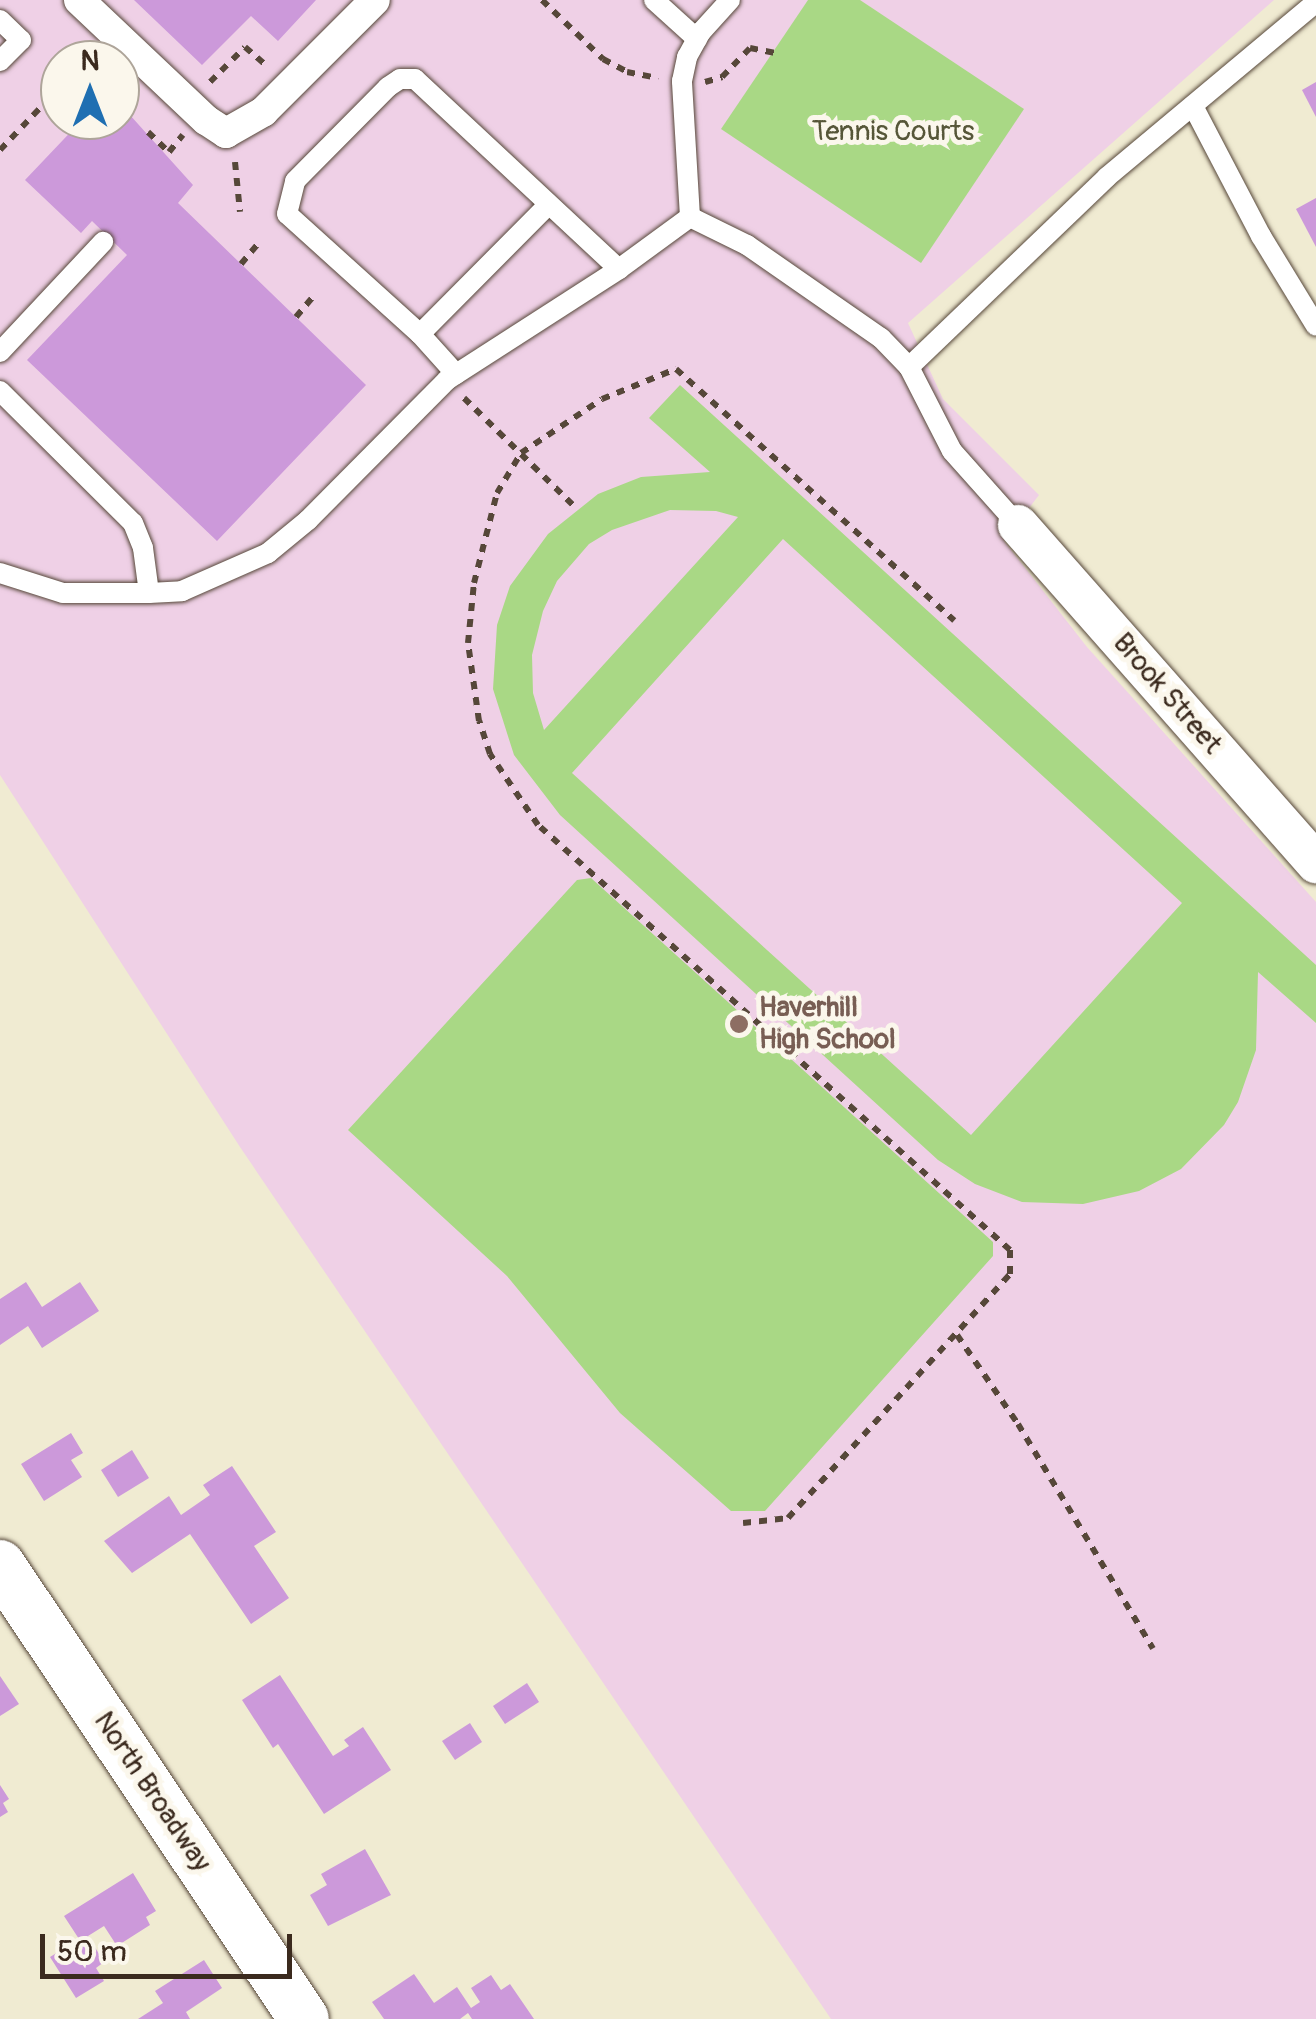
<!DOCTYPE html>
<style>
body{margin:0}
#map{position:relative;width:1316px;height:2019px;overflow:hidden;background:#f0ebd2;font-family:Pangolin,sans-serif}
div>[style]{position:absolute}
.built>*{inset:0;background:#efd0e6}
.green>*{inset:0;background:#a9d885}
.building>*{inset:0;background:#cc99da}
.path>*{height:6px;margin-top:-3px;transform-origin:0;background:repeating-linear-gradient(90deg,#564739 0 8px,transparent 0 16px)}
.roads{filter:drop-shadow(0 0 2px #564739) drop-shadow(0 0 2px #564739)}
.service>*{height:20px;margin:-10px;padding:0 10px;transform-origin:10px;border-radius:10px;background:#fff}
.pedestrian>*{height:30px;margin:-15px;padding:0 15px;transform-origin:15px;border-radius:15px;background:#fff}
.minor>*{height:40px;margin:-20px;padding:0 20px;transform-origin:20px;border-radius:20px;background:#fff}
.tertiary>*{height:50px;margin:-25px;padding:0 25px;transform-origin:25px;border-radius:25px;background:#fff}
.dots>*{width:28px;height:28px;translate:-50% -50%;box-sizing:border-box;border:5px solid #fbf7ec;border-radius:50%}
span{translate:-50% -50%;white-space:nowrap;text-align:center;line-height:1.15;-webkit-text-stroke:10px #fbf7ec;paint-order:stroke}
.park-label{font-size:28px;color:#565638}
.street-label{font-size:28px;color:#3b2a1e}
.education-label{font-size:28px;color:#785e54;font-weight:700}
.left{translate:0 -50%;text-align:left}
.north{position:absolute;left:40px;top:40px;width:100px;height:100px;box-sizing:border-box;background:#fbf7ec;border:2px solid #aea59a;border-radius:50%;rotate:0deg;font-size:28px;font-weight:700;line-height:40px;text-align:center;color:#3b2a1e}
.north::after{content:'';display:block;margin:auto;width:35px;height:45px;background:#1f6fb2;clip-path:polygon(50% 0,100% 100%,50% 72%,0 100%)}
.scale{position:absolute;left:40px;top:1934px;width:252px;height:45px;box-sizing:border-box;border:5px solid #3b2a1e;border-top:0;padding-left:12px;font-size:30px;line-height:35px;white-space:nowrap;color:#3b2a1e;-webkit-text-stroke:8px #fbf7ec;paint-order:stroke}
</style>
<div id="map">
<div class="built">
<i style="clip-path:polygon(evenodd,0 0,1274px 0,908px 323px,943px 399px,1039px 495px,1004px 541px,1087px 647px,1316px 902px,1316px 2019px,831px 2019px,240px 1147px,0 775px,0 0,60px 60px,120px 60px,120px 120px,60px 120px,60px 60px)"></i>
</div>
<div class="green">
<i style="clip-path:polygon(808px 0,860px 0,1024px 109px,921px 263px,721px 129px)"></i>
<i style="clip-path:polygon(evenodd,680px 385px,1316px 965px,1316px 1023px,1258px 972px,1256px 1050px,1238px 1102px,1224px 1125px,1181px 1169px,1139px 1191px,1083px 1204px,1022px 1202px,975px 1184px,938px 1160px,560px 815px,514px 755px,493px 689px,497px 625px,510px 586px,548px 534px,598px 494px,641px 477px,710px 472px,649px 418px,680px 385px,670px 510px,716px 511px,738px 517px,544px 730px,533px 693px,532px 655px,543px 611px,557px 581px,589px 544px,612px 530px,670px 510px,680px 385px,783px 539px,1182px 903px,971px 1135px,572px 773px,783px 539px)"></i>
<i style="clip-path:polygon(591px 878px,993px 1242px,993px 1256px,765px 1511px,731px 1511px,620px 1413px,507px 1276px,348px 1130px,577px 880px)"></i>
</div>
<div class="building">
<i style="clip-path:polygon(134px 0,316px 0,278px 41px,251px 16px,202px 65px)"></i>
<i style="clip-path:polygon(1316px 82px,1316px 117px,1302px 90px)"></i>
<i style="clip-path:polygon(120px 104px,193px 185px,178px 203px,366px 385px,217px 541px,27px 360px,127px 255px,92px 221px,81px 233px,25px 180px,82px 120px,120px 120px)"></i>
<i style="clip-path:polygon(1316px 198px,1316px 247px,1296px 209px)"></i>
<i style="clip-path:polygon(26px 1282px,42px 1307px,80px 1282px,99px 1311px,42px 1348px,28px 1326px,0 1345px,0 1299px)"></i>
<i style="clip-path:polygon(71px 1433px,83px 1453px,71px 1460px,82px 1477px,44px 1501px,21px 1464px)"></i>
<i style="clip-path:polygon(132px 1450px,149px 1478px,118px 1497px,101px 1470px)"></i>
<i style="clip-path:polygon(232px 1466px,276px 1532px,254px 1546px,289px 1598px,251px 1624px,190px 1534px,132px 1573px,104px 1541px,169px 1496px,181px 1515px,210px 1495px,203px 1485px)"></i>
<i style="clip-path:polygon(280px 1675px,333px 1756px,349px 1746px,344px 1740px,363px 1727px,391px 1770px,324px 1814px,278px 1744px,273px 1748px,242px 1700px)"></i>
<i style="clip-path:polygon(0 1676px,19px 1704px,0 1716px)"></i>
<i style="clip-path:polygon(527px 1683px,539px 1702px,505px 1724px,493px 1706px)"></i>
<i style="clip-path:polygon(470px 1723px,482px 1742px,455px 1760px,442px 1741px)"></i>
<i style="clip-path:polygon(0 1785px,9px 1799px,3px 1803px,8px 1812px,0 1817px)"></i>
<i style="clip-path:polygon(365px 1849px,391px 1895px,328px 1926px,310px 1895px,327px 1885px,321px 1874px)"></i>
<i style="clip-path:polygon(133px 1873px,156px 1911px,146px 1917px,150px 1925px,117px 1946px,104px 1926px,88px 1936px,104px 1962px,96px 1968px,104px 1981px,76px 1998px,50px 1957px,79px 1939px,64px 1916px)"></i>
<i style="clip-path:polygon(204px 1960px,222px 1988px,186px 2012px,190px 2019px,138px 2019px,163px 2003px,155px 1991px)"></i>
<i style="clip-path:polygon(414px 1974px,434px 2003px,457px 1987px,471px 2008px,480px 2002px,471px 1988px,491px 1975px,501px 1990px,510px 1984px,534px 2019px,472px 2019px,468px 2013px,460px 2019px,384px 2019px,372px 2002px)"></i>
</div>
<div class="path">
<i style="left:542px;top:0;width:85px;rotate:44deg"></i>
<i style="left:603px;top:59px;width:27px;rotate:28deg"></i>
<i style="left:627px;top:72px;width:32px;rotate:11deg"></i>
<i style="left:210px;top:82px;width:49px;rotate:-45deg"></i>
<i style="left:245px;top:47px;width:29px;rotate:41deg"></i>
<i style="left:705px;top:82px;width:18px;rotate:-16deg"></i>
<i style="left:722px;top:77px;width:40px;rotate:-46deg"></i>
<i style="left:750px;top:48px;width:26px;rotate:11deg"></i>
<i style="left:148px;top:132px;width:29px;rotate:44deg"></i>
<i style="left:169px;top:152px;width:22px;rotate:-51deg"></i>
<i style="left:0;top:150px;width:87px;rotate:-46.4deg"></i>
<i style="left:235px;top:162px;width:50px;rotate:84.3deg"></i>
<i style="left:241px;top:264px;width:31px;rotate:-50deg"></i>
<i style="left:296px;top:317px;width:31px;rotate:-50deg"></i>
<i style="left:464px;top:398px;width:158px;rotate:44.5deg"></i>
<i style="left:957px;top:1335px;width:108px;rotate:55.6deg"></i>
<i style="left:1018px;top:1424px;width:262px;rotate:59deg"></i>
<i style="left:743px;top:1523px;width:45px;rotate:-6.3deg"></i>
<i style="left:788px;top:1518px;width:330px;rotate:-47.7deg"></i>
<i style="left:1010px;top:1274px;width:24px;rotate:-90deg"></i>
<i style="left:1010px;top:1250px;width:635px;rotate:-138deg"></i>
<i style="left:538px;top:825px;width:86px;rotate:-124.1deg"></i>
<i style="left:490px;top:754px;width:35px;rotate:-108deg"></i>
<i style="left:479px;top:721px;width:79px;rotate:-98deg"></i>
<i style="left:468px;top:643px;width:60px;rotate:-84.3deg"></i>
<i style="left:474px;top:583px;width:93px;rotate:-75.7deg"></i>
<i style="left:497px;top:493px;width:47px;rotate:-59deg"></i>
<i style="left:521px;top:453px;width:97px;rotate:-33.7deg"></i>
<i style="left:602px;top:399px;width:80px;rotate:-22.1deg"></i>
<i style="left:676px;top:369px;width:375px;rotate:42.1deg"></i>
</div>
<div class="roads">
<div class="service">
<i style="left:654px;top:0;width:58px;rotate:42.2deg"></i>
<i style="left:0;top:20px;width:29px;rotate:44deg"></i>
<i style="left:21px;top:40px;width:30px;rotate:135deg"></i>
<i style="left:1193px;top:106px;width:147px;rotate:62.4deg"></i>
<i style="left:1261px;top:236px;width:105px;rotate:58.6deg"></i>
<i style="left:690px;top:217px;width:64px;rotate:26.2deg"></i>
<i style="left:747px;top:245px;width:163px;rotate:34.8deg"></i>
<i style="left:881px;top:338px;width:40px;rotate:46deg"></i>
<i style="left:909px;top:367px;width:94px;rotate:62.9deg"></i>
<i style="left:952px;top:451px;width:99px;rotate:48.3deg"></i>
<i style="left:690px;top:217px;width:136px;rotate:-93.4deg"></i>
<i style="left:682px;top:81px;width:25px;rotate:-78deg"></i>
<i style="left:687px;top:57px;width:29px;rotate:-61deg"></i>
<i style="left:701px;top:32px;width:43px;rotate:-47.8deg"></i>
<i style="left:420px;top:334px;width:180px;rotate:-45.2deg"></i>
<i style="left:0;top:352px;width:151px;rotate:-46.9deg"></i>
<i style="left:909px;top:367px;width:274px;rotate:-43.8deg"></i>
<i style="left:1107px;top:177px;width:273px;rotate:-39.9deg"></i>
<i style="left:456px;top:374px;width:54px;rotate:-132deg"></i>
<i style="left:420px;top:334px;width:179px;rotate:-137.9deg"></i>
<i style="left:287px;top:214px;width:34px;rotate:-76deg"></i>
<i style="left:295px;top:181px;width:132px;rotate:-45.3deg"></i>
<i style="left:388px;top:87px;width:14px;rotate:-34deg"></i>
<i style="left:400px;top:79px;width:15px"></i>
<i style="left:415px;top:79px;width:279px;rotate:43deg"></i>
<i style="left:0;top:391px;width:187px;rotate:44.8deg"></i>
<i style="left:133px;top:523px;width:27px;rotate:68deg"></i>
<i style="left:143px;top:548px;width:45px;rotate:82.4deg"></i>
<i style="left:0;top:573px;width:66px;rotate:17.6deg"></i>
<i style="left:63px;top:593px;width:86px"></i>
<i style="left:149px;top:593px;width:33px;rotate:-3deg"></i>
<i style="left:182px;top:591px;width:94px;rotate:-23.8deg"></i>
<i style="left:268px;top:553px;width:52px;rotate:-39.5deg"></i>
<i style="left:308px;top:520px;width:197px;rotate:-45.2deg"></i>
<i style="left:447px;top:380px;width:205px;rotate:-32.8deg"></i>
<i style="left:619px;top:269px;width:88px;rotate:-36.2deg"></i>
</div>
<div class="pedestrian">
<i style="left:79px;top:0;width:175px;rotate:43.4deg"></i>
<i style="left:206px;top:120px;width:24px;rotate:33deg"></i>
<i style="left:226px;top:133px;width:43px;rotate:-29.6deg"></i>
<i style="left:263px;top:112px;width:158px;rotate:-45deg"></i>
</div>
<div class="minor">
<i style="left:1018px;top:525px;width:451px;rotate:48.6deg"></i>
</div>
<div class="tertiary">
<i style="left:0;top:1565px;width:546px;rotate:56.19deg"></i>
</div>
</div>
<div class="dots">
<i style="left:739px;top:1024px;background:#8d6e63"></i>
</div>
<div class="park-label">
<span style="left:893px;top:132px">Tennis Courts</span>
</div>
<div class="street-label">
<span style="left:1167px;top:694px;rotate:49deg">Brook Street</span>
<span style="left:152px;top:1792px;rotate:56deg">North Broadway</span>
</div>
<div class="education-label">
<span class="left" style="left:759px;top:1024px">Haverhill<br>High School</span>
</div>
<div class="north">N</div>
<div class="scale">50 m</div>
</div>
